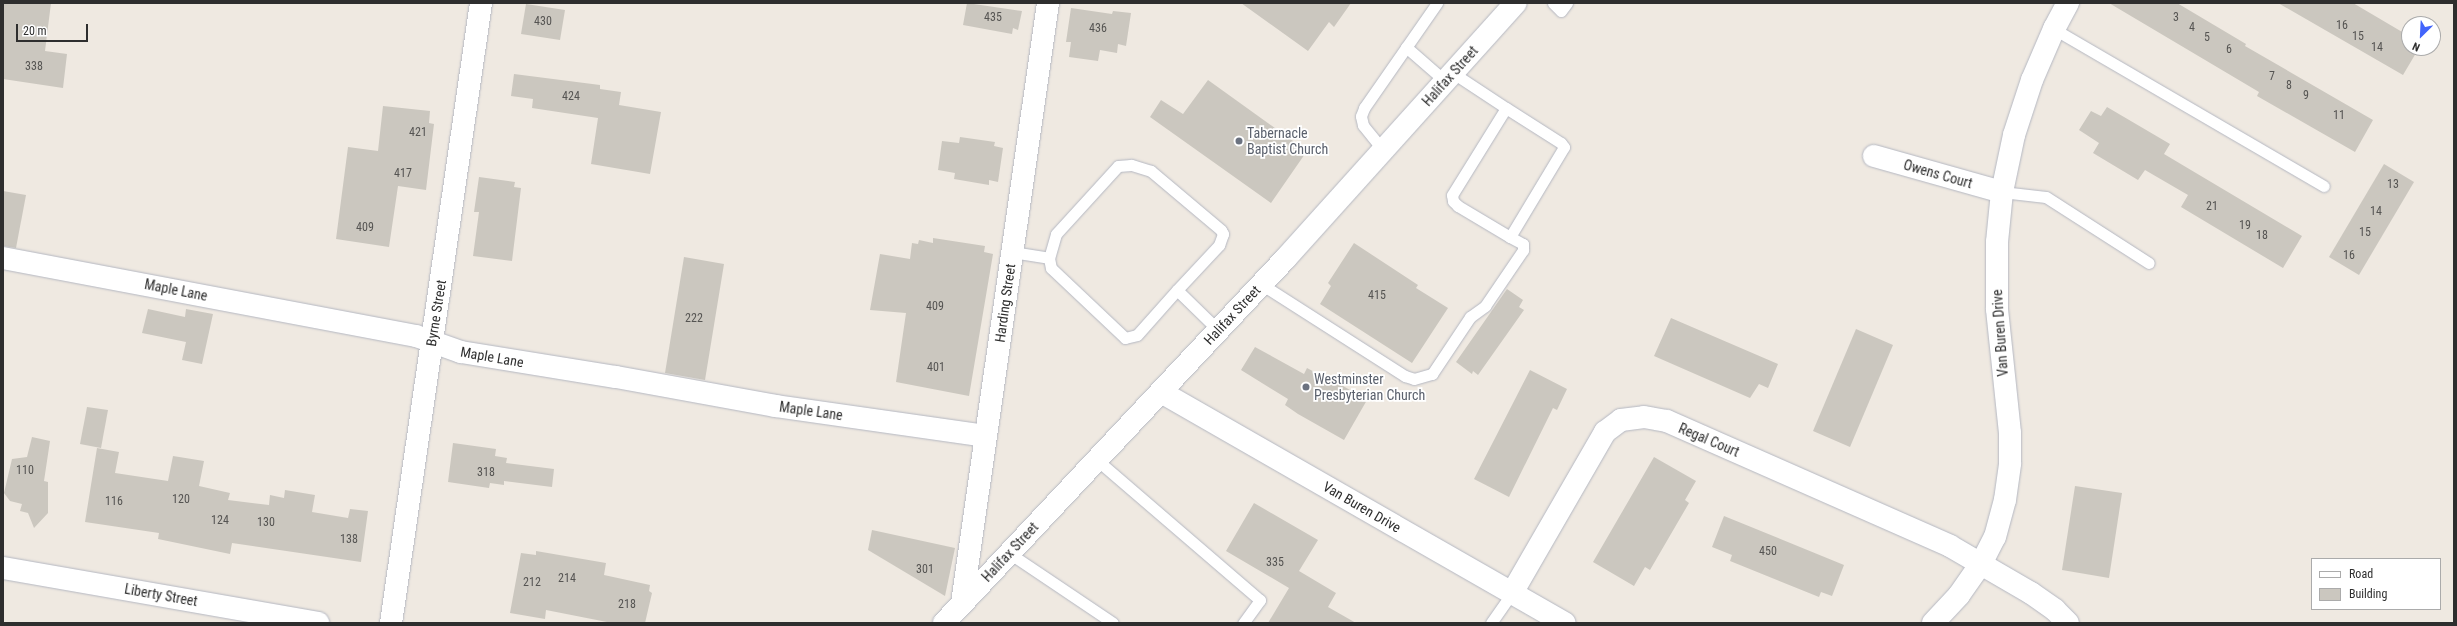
<!DOCTYPE html>
<style>
body{margin:0}
#map{position:relative;width:2457px;height:626px;overflow:hidden;background:#efe9e1;font-family:"Roboto Condensed",sans-serif}
div>[style]{position:absolute}
.building>*{inset:0;background:#cbc7bf}
.roads{filter:drop-shadow(0 0 1px #b4b7c1) drop-shadow(0 0 1px #b4b7c1)}
.service>*{height:11px;margin:-5.5px;padding:0 5.5px;transform-origin:5.5px;border-radius:5.5px;background:#fff}
.minor>*{height:22px;margin:-11px;padding:0 11px;transform-origin:11px;border-radius:11px;background:#fff}
.secondary>*{height:22px;margin:-11px;padding:0 11px;transform-origin:11px;border-radius:11px;background:#fff}
.dots>*{width:11px;height:11px;translate:-50% -50%;box-sizing:border-box;border:2px solid #fff;border-radius:50%}
span{translate:-50% -50%;white-space:nowrap;text-align:center;line-height:1.15;-webkit-text-stroke:3.5px #fff;paint-order:stroke}
.number-label{font-size:12px;color:#555452}
.number-label span{-webkit-text-stroke-width:0}
.street-label{font-size:14px;color:#2e2e2e}
.worship-label{font-size:14px;color:#5b616d}
.left{translate:0 -50%;text-align:left}
.frame{position:absolute;inset:0;border:4px solid #2e2e2e;pointer-events:none}
.legend{position:absolute;left:2311px;top:558px;width:130px;height:52px;box-sizing:border-box;background:#fff;border:1px solid #ababab;margin:0;padding:5px 7px;list-style:none;font-size:12px;color:#2e2e2e}
.legend li{display:flex;align-items:center;gap:8px;height:20px}
.legend b{width:20px;border:1px solid #ababab}
.north{position:absolute;left:2401px;top:16px;width:40px;height:40px;box-sizing:border-box;background:#fff;border:1px solid #ababab;border-radius:50%;rotate:204deg;font-size:11px;font-weight:700;line-height:16px;text-align:center;color:#2e2e2e}
.north::after{content:'';display:block;margin:auto;width:14px;height:18px;background:#4264fb;clip-path:polygon(50% 0,100% 100%,50% 72%,0 100%)}
.scale{position:absolute;left:16px;top:24px;width:72px;height:18px;box-sizing:border-box;border:2px solid #2e2e2e;border-top:0;padding-left:5px;font-size:12px;line-height:14px;white-space:nowrap;color:#2e2e2e;-webkit-text-stroke:3px #fff;paint-order:stroke}
</style>
<div id="map">
<div class="building">
<i style="clip-path:polygon(3px 3px,51px 3px,45px 51px,67px 54px,63px 88px,3px 79px)"></i>
<i style="clip-path:polygon(967px 3px,1022px 11px,1018px 30px,1013px 28px,1012px 34px,963px 25px)"></i>
<i style="clip-path:polygon(1241px 3px,1351px 3px,1334px 27px,1329px 22px,1308px 51px)"></i>
<i style="clip-path:polygon(2109px 3px,2177px 3px,2246px 44px,2245px 46px,2373px 120px,2355px 152px,2257px 96px,2259px 92px)"></i>
<i style="clip-path:polygon(2278px 3px,2353px 3px,2409px 36px,2409px 48px,2419px 48px,2403px 75px)"></i>
<i style="clip-path:polygon(526px 4px,565px 10px,560px 40px,521px 34px)"></i>
<i style="clip-path:polygon(1071px 8px,1112px 14px,1113px 11px,1131px 13px,1126px 46px,1118px 44px,1117px 53px,1100px 50px,1098px 61px,1069px 57px,1071px 42px,1066px 42px)"></i>
<i style="clip-path:polygon(514px 74px,600px 85px,600px 89px,621px 92px,619px 105px,661px 112px,650px 174px,591px 164px,598px 118px,532px 108px,533px 99px,511px 96px)"></i>
<i style="clip-path:polygon(1208px 80px,1307px 151px,1271px 203px,1150px 117px,1161px 100px,1183px 114px)"></i>
<i style="clip-path:polygon(383px 106px,430px 111px,429px 123px,434px 124px,426px 190px,398px 186px,389px 247px,336px 239px,348px 147px,378px 151px)"></i>
<i style="clip-path:polygon(2107px 107px,2170px 144px,2164px 154px,2302px 236px,2283px 268px,2181px 207px,2188px 195px,2145px 170px,2138px 180px,2093px 153px,2099px 143px,2079px 130px,2091px 111px,2101px 116px)"></i>
<i style="clip-path:polygon(960px 137px,995px 142px,994px 146px,1003px 148px,998px 182px,989px 180px,989px 185px,954px 179px,955px 173px,938px 170px,942px 141px,959px 143px)"></i>
<i style="clip-path:polygon(2384px 164px,2414px 182px,2359px 275px,2329px 257px)"></i>
<i style="clip-path:polygon(479px 177px,515px 182px,514px 187px,521px 188px,512px 261px,473px 256px,479px 212px,474px 212px)"></i>
<i style="clip-path:polygon(3px 191px,26px 195px,16px 248px,3px 246px)"></i>
<i style="clip-path:polygon(933px 238px,985px 246px,984px 252px,993px 254px,969px 396px,896px 382px,906px 313px,870px 310px,880px 254px,910px 259px,912px 243px,918px 244px,919px 240px,933px 243px)"></i>
<i style="clip-path:polygon(1354px 243px,1418px 285px,1416px 288px,1448px 308px,1412px 363px,1320px 304px,1331px 286px,1328px 283px)"></i>
<i style="clip-path:polygon(684px 257px,724px 264px,705px 380px,665px 373px)"></i>
<i style="clip-path:polygon(1507px 289px,1523px 300px,1519px 307px,1524px 310px,1478px 375px,1473px 371px,1472px 374px,1456px 362px)"></i>
<i style="clip-path:polygon(148px 309px,185px 317px,186px 309px,213px 314px,202px 364px,182px 360px,186px 342px,142px 333px)"></i>
<i style="clip-path:polygon(1671px 318px,1778px 364px,1768px 388px,1759px 384px,1750px 398px,1654px 356px)"></i>
<i style="clip-path:polygon(1856px 329px,1893px 345px,1850px 447px,1813px 431px)"></i>
<i style="clip-path:polygon(1255px 347px,1304px 374px,1307px 368px,1320px 375px,1321px 373px,1367px 400px,1344px 440px,1298px 414px,1285px 405px,1288px 399px,1241px 370px)"></i>
<i style="clip-path:polygon(1530px 370px,1567px 389px,1557px 410px,1553px 408px,1509px 497px,1474px 479px)"></i>
<i style="clip-path:polygon(87px 407px,108px 410px,101px 448px,80px 444px)"></i>
<i style="clip-path:polygon(32px 437px,50px 441px,44px 481px,48px 482px,48px 513px,34px 528px,28px 513px,20px 511px,22px 504px,10px 501px,4px 493px,12px 459px,27px 457px)"></i>
<i style="clip-path:polygon(453px 443px,496px 449px,495px 456px,507px 458px,506px 463px,554px 469px,552px 487px,504px 481px,504px 485px,490px 483px,489px 488px,448px 482px)"></i>
<i style="clip-path:polygon(97px 448px,119px 452px,115px 473px,168px 481px,173px 456px,204px 461px,199px 486px,230px 493px,228px 500px,269px 505px,270px 495px,284px 498px,285px 490px,315px 495px,312px 512px,348px 518px,350px 509px,368px 511px,361px 562px,232px 543px,230px 554px,158px 539px,159px 533px,85px 522px)"></i>
<i style="clip-path:polygon(1654px 457px,1696px 481px,1685px 500px,1689px 503px,1650px 570px,1645px 567px,1634px 586px,1593px 562px)"></i>
<i style="clip-path:polygon(2075px 486px,2122px 493px,2109px 578px,2062px 570px)"></i>
<i style="clip-path:polygon(1254px 503px,1318px 540px,1299px 571px,1336px 593px,1328px 607px,1356px 623px,1268px 623px,1289px 588px,1226px 551px)"></i>
<i style="clip-path:polygon(1724px 516px,1844px 565px,1832px 596px,1821px 592px,1819px 597px,1730px 561px,1732px 555px,1712px 547px)"></i>
<i style="clip-path:polygon(872px 530px,955px 548px,945px 596px,868px 550px)"></i>
<i style="clip-path:polygon(536px 551px,606px 563px,604px 575px,650px 585px,649px 591px,652px 593px,645px 623px,612px 623px,546px 610px,545px 619px,510px 613px,521px 553px,536px 555px)"></i>
</div>
<div class="roads">
<div class="service">
<i style="left:1553px;top:3px;width:11px;rotate:45deg"></i>
<i style="left:1561px;top:11px;width:10px;rotate:-53deg"></i>
<i style="left:2054px;top:29px;width:312px;rotate:30.2deg"></i>
<i style="left:1406px;top:47px;width:52px;rotate:41.1deg"></i>
<i style="left:1453px;top:73px;width:64px;rotate:33.4deg"></i>
<i style="left:1383px;top:150px;width:32px;rotate:-129deg"></i>
<i style="left:1363px;top:125px;width:9px;rotate:-103deg"></i>
<i style="left:1361px;top:116px;width:9px;rotate:-69deg"></i>
<i style="left:1364px;top:108px;width:128px;rotate:-55.2deg"></i>
<i style="left:2002px;top:192px;width:44px;rotate:6.5deg"></i>
<i style="left:2046px;top:197px;width:122px;rotate:32.7deg"></i>
<i style="left:1012px;top:252px;width:37px;rotate:9deg"></i>
<i style="left:1261px;top:284px;width:171px;rotate:32.6deg"></i>
<i style="left:1405px;top:376px;width:9px;rotate:18deg"></i>
<i style="left:1414px;top:379px;width:19px;rotate:-16deg"></i>
<i style="left:1432px;top:374px;width:69px;rotate:-56.3deg"></i>
<i style="left:1470px;top:317px;width:19px;rotate:-36deg"></i>
<i style="left:1485px;top:306px;width:68px;rotate:-55.8deg"></i>
<i style="left:1523px;top:250px;width:6px;rotate:-90deg"></i>
<i style="left:1523px;top:244px;width:15px;rotate:-152deg"></i>
<i style="left:1510px;top:237px;width:61px;rotate:-149.2deg"></i>
<i style="left:1458px;top:206px;width:7px;rotate:-135deg"></i>
<i style="left:1453px;top:201px;width:6px;rotate:-99deg"></i>
<i style="left:1452px;top:195px;width:102px;rotate:-58.2deg"></i>
<i style="left:1506px;top:108px;width:65px;rotate:32.5deg"></i>
<i style="left:1561px;top:143px;width:5px;rotate:53deg"></i>
<i style="left:1564px;top:147px;width:105px;rotate:121deg"></i>
<i style="left:1177px;top:290px;width:62px;rotate:-47deg"></i>
<i style="left:1219px;top:245px;width:12px;rotate:-70deg"></i>
<i style="left:1223px;top:234px;width:4px;rotate:-117deg"></i>
<i style="left:1221px;top:230px;width:92px;rotate:-139.9deg"></i>
<i style="left:1151px;top:171px;width:21px;rotate:-163deg"></i>
<i style="left:1131px;top:165px;width:13px;rotate:176deg"></i>
<i style="left:1118px;top:166px;width:92px;rotate:132.4deg"></i>
<i style="left:1056px;top:234px;width:25px;rotate:106deg"></i>
<i style="left:1049px;top:258px;width:10px;rotate:79deg"></i>
<i style="left:1051px;top:268px;width:102px;rotate:43.4deg"></i>
<i style="left:1125px;top:338px;width:12px;rotate:-14deg"></i>
<i style="left:1137px;top:335px;width:60px;rotate:-48.4deg"></i>
<i style="left:1177px;top:290px;width:57px;rotate:44.3deg"></i>
<i style="left:1097px;top:460px;width:215px;rotate:40.7deg"></i>
<i style="left:1260px;top:600px;width:29px;rotate:126deg"></i>
<i style="left:1009px;top:553px;width:125px;rotate:33.9deg"></i>
<i style="left:1491px;top:623px;width:37px;rotate:-55deg"></i>
</div>
<div class="minor">
<i style="left:1874px;top:156px;width:133px;rotate:15.7deg"></i>
<i style="left:3px;top:258px;width:420px;rotate:10.7deg"></i>
<i style="left:416px;top:336px;width:48px;rotate:19.6deg"></i>
<i style="left:461px;top:352px;width:157px;rotate:9.2deg"></i>
<i style="left:616px;top:377px;width:162px;rotate:10.3deg"></i>
<i style="left:775px;top:406px;width:212px;rotate:8.1deg"></i>
<i style="left:1161px;top:392px;width:465px;rotate:29.8deg"></i>
<i style="left:3px;top:568px;width:320px;rotate:9.9deg"></i>
<i style="left:1512px;top:593px;width:186px;rotate:-60deg"></i>
<i style="left:1605px;top:432px;width:20px;rotate:-37deg"></i>
<i style="left:1621px;top:420px;width:23px;rotate:-7deg"></i>
<i style="left:1644px;top:417px;width:23px;rotate:10deg"></i>
<i style="left:1667px;top:421px;width:309px;rotate:23.8deg"></i>
<i style="left:1950px;top:546px;width:94px;rotate:30.1deg"></i>
<i style="left:2031px;top:593px;width:29px;rotate:35deg"></i>
<i style="left:2055px;top:610px;width:18px;rotate:45deg"></i>
<i style="left:962px;top:603px;width:606px;rotate:-81.84deg"></i>
<i style="left:391px;top:623px;width:626px;rotate:-81.74deg"></i>
<i style="left:1933px;top:623px;width:38px;rotate:-47deg"></i>
<i style="left:1959px;top:595px;width:38px;rotate:-55deg"></i>
<i style="left:1981px;top:564px;width:30px;rotate:-63deg"></i>
<i style="left:1995px;top:537px;width:38px;rotate:-75deg"></i>
<i style="left:2005px;top:500px;width:37px;rotate:-82deg"></i>
<i style="left:2010px;top:463px;width:30px;rotate:-90deg"></i>
<i style="left:2010px;top:433px;width:125px;rotate:-96deg"></i>
<i style="left:1997px;top:309px;width:67px;rotate:-90deg"></i>
<i style="left:1997px;top:242px;width:50px;rotate:-84.3deg"></i>
<i style="left:2002px;top:192px;width:58px;rotate:-78.1deg"></i>
<i style="left:2014px;top:135px;width:58px;rotate:-71.9deg"></i>
<i style="left:2032px;top:80px;width:56px;rotate:-66.7deg"></i>
<i style="left:2054px;top:29px;width:30px;rotate:-62deg"></i>
</div>
<div class="secondary">
<i style="left:944px;top:623px;width:500px;rotate:-46.86deg"></i>
<i style="left:1286px;top:258px;width:343px;rotate:-48deg"></i>
</div>
</div>
<div class="dots">
<i style="left:1239px;top:141px;background:#6b7280"></i>
<i style="left:1306px;top:387px;background:#6b7280"></i>
</div>
<div class="number-label">
<span style="left:993px;top:18px">435</span>
<span style="left:2176px;top:18px">3</span>
<span style="left:543px;top:22px">430</span>
<span style="left:2342px;top:26px">16</span>
<span style="left:2192px;top:28px">4</span>
<span style="left:1098px;top:29px">436</span>
<span style="left:2358px;top:37px">15</span>
<span style="left:2207px;top:38px">5</span>
<span style="left:2377px;top:48px">14</span>
<span style="left:2229px;top:50px">6</span>
<span style="left:34px;top:67px">338</span>
<span style="left:2272px;top:77px">7</span>
<span style="left:2289px;top:86px">8</span>
<span style="left:2306px;top:96px">9</span>
<span style="left:571px;top:97px">424</span>
<span style="left:2339px;top:116px">11</span>
<span style="left:418px;top:133px">421</span>
<span style="left:403px;top:174px">417</span>
<span style="left:2393px;top:185px">13</span>
<span style="left:2212px;top:207px">21</span>
<span style="left:2376px;top:212px">14</span>
<span style="left:2245px;top:226px">19</span>
<span style="left:365px;top:228px">409</span>
<span style="left:2365px;top:233px">15</span>
<span style="left:2262px;top:236px">18</span>
<span style="left:2349px;top:256px">16</span>
<span style="left:1377px;top:296px">415</span>
<span style="left:935px;top:307px">409</span>
<span style="left:694px;top:319px">222</span>
<span style="left:936px;top:368px">401</span>
<span style="left:25px;top:471px">110</span>
<span style="left:486px;top:473px">318</span>
<span style="left:181px;top:500px">120</span>
<span style="left:114px;top:502px">116</span>
<span style="left:220px;top:521px">124</span>
<span style="left:266px;top:523px">130</span>
<span style="left:349px;top:540px">138</span>
<span style="left:1768px;top:552px">450</span>
<span style="left:1275px;top:563px">335</span>
<span style="left:925px;top:570px">301</span>
<span style="left:567px;top:579px">214</span>
<span style="left:532px;top:583px">212</span>
<span style="left:627px;top:605px">218</span>
</div>
<div class="street-label">
<span style="left:1450px;top:76px;rotate:-48deg">Halifax Street</span>
<span style="left:1938px;top:174px;rotate:16deg">Owens Court</span>
<span style="left:176px;top:290px;rotate:11deg">Maple Lane</span>
<span style="left:1005px;top:303px;rotate:-82deg">Harding Street</span>
<span style="left:436px;top:313px;rotate:-81deg">Byrne Street</span>
<span style="left:1232px;top:315px;rotate:-47deg">Halifax Street</span>
<span style="left:2000px;top:333px;rotate:-94deg">Van Buren Drive</span>
<span style="left:492px;top:357px;rotate:10deg">Maple Lane</span>
<span style="left:811px;top:411px;rotate:8deg">Maple Lane</span>
<span style="left:1709px;top:440px;rotate:23deg">Regal Court</span>
<span style="left:1362px;top:507px;rotate:30deg">Van Buren Drive</span>
<span style="left:1010px;top:552px;rotate:-47deg">Halifax Street</span>
<span style="left:161px;top:595px;rotate:10deg">Liberty Street</span>
</div>
<div class="worship-label">
<span class="left" style="left:1247px;top:141px">Tabernacle<br>Baptist Church</span>
<span class="left" style="left:1314px;top:387px">Westminster<br>Presbyterian Church</span>
</div>
<div class="frame"></div>
<ul class="legend">
<li><b style="height:5px;background:#fff"></b>Road</li>
<li><b style="height:11px;background:#cbc7bf"></b>Building</li>
</ul>
<div class="north">N</div>
<div class="scale">20 m</div>
</div>
